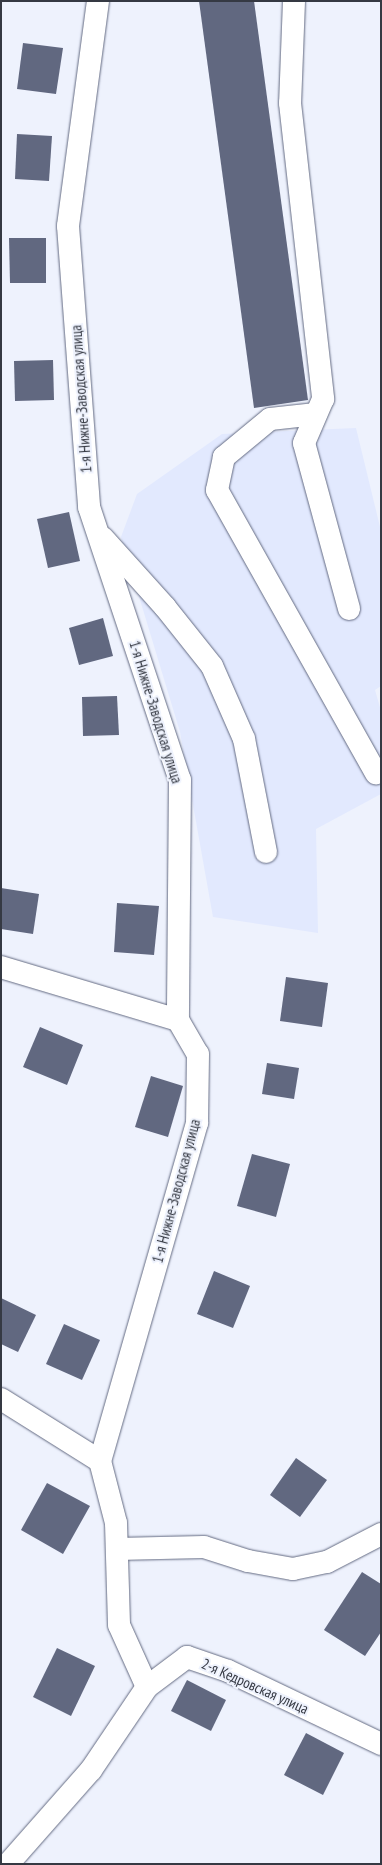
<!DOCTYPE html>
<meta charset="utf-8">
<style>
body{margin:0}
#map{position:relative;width:382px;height:1865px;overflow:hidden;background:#eef2fd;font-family:"PT Sans Narrow",sans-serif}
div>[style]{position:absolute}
.built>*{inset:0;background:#e2e9fe}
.building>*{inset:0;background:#616880}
.roads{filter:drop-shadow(0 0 1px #636a82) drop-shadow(0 0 1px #636a82)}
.minor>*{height:22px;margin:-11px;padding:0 11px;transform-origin:11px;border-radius:11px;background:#fff}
span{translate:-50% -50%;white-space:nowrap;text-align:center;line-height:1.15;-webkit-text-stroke:4px #eef2fd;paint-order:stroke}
.street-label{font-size:15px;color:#353943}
.frame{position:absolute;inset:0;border:2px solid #353943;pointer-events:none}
</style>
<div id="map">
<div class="built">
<i style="clip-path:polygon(356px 428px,381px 531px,381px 686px,375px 690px,381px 711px,381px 794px,316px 829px,318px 933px,213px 917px,180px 732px,121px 537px,137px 494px,222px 434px)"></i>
</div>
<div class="building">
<i style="clip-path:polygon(199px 1px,254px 1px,308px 400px,254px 408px)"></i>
<i style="clip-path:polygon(23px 43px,63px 48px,56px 94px,17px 89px)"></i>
<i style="clip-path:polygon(17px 134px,52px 136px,49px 181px,15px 179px)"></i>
<i style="clip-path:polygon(9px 238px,46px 238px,46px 283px,10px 283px)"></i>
<i style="clip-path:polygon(53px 360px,54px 400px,15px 401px,14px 361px)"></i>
<i style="clip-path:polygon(69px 512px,80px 561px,48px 568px,37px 519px)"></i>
<i style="clip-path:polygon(103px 618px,113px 656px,79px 665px,69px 628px)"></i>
<i style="clip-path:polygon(117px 696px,119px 735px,83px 736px,82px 697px)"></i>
<i style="clip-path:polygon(1px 888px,39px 894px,33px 934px,1px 929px)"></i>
<i style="clip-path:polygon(117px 903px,159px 906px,154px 955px,114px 952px)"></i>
<i style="clip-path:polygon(286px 977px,328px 983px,322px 1027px,280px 1021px)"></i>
<i style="clip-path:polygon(40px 1027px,83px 1045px,67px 1085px,23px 1067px)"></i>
<i style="clip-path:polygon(267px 1063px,299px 1068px,294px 1099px,262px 1094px)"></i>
<i style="clip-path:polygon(151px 1076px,183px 1086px,168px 1137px,135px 1127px)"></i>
<i style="clip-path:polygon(252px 1154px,290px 1164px,276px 1217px,237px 1206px)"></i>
<i style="clip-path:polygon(214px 1271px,250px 1286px,233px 1328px,197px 1314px)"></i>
<i style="clip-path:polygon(1px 1298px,36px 1315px,18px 1352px,1px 1344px)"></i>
<i style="clip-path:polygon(64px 1324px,100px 1340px,82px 1380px,46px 1364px)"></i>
<i style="clip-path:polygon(296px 1458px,327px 1480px,300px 1517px,270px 1495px)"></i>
<i style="clip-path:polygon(47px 1483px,90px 1506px,63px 1554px,21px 1530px)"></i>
<i style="clip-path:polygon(362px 1572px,381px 1584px,381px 1632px,365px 1656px,324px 1630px)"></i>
<i style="clip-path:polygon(57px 1648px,95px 1666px,71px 1716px,33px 1697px)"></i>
<i style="clip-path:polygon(187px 1680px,226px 1700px,211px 1731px,171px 1711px)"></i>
<i style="clip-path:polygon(306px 1733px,344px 1753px,323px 1795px,284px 1775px)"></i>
</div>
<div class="roads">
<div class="minor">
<i style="left:98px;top:1px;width:227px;rotate:97.6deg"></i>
<i style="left:68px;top:226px;width:282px;rotate:85.7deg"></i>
<i style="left:89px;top:507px;width:288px;rotate:71.6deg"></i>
<i style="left:180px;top:780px;width:240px;rotate:90.5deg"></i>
<i style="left:178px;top:1020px;width:39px;rotate:60deg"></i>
<i style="left:198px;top:1054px;width:69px;rotate:90.8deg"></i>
<i style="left:197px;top:1123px;width:352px;rotate:106deg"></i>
<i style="left:294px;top:1px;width:102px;rotate:92.2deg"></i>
<i style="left:290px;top:103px;width:298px;rotate:83.6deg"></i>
<i style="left:323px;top:399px;width:48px;rotate:113.4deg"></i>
<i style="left:304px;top:443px;width:172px;rotate:74.8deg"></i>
<i style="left:316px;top:414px;width:46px;rotate:173.8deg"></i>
<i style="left:270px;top:419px;width:60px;rotate:140.4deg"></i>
<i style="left:224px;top:457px;width:34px;rotate:102deg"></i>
<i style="left:217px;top:490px;width:325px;rotate:60.7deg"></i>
<i style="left:103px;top:538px;width:93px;rotate:48.1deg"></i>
<i style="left:165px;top:607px;width:75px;rotate:51.5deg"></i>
<i style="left:212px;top:666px;width:80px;rotate:66.3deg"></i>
<i style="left:244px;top:739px;width:115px;rotate:79deg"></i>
<i style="left:1px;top:967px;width:185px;rotate:16.7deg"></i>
<i style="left:1px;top:1399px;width:117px;rotate:32.1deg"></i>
<i style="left:100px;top:1461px;width:64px;rotate:75.5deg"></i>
<i style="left:116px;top:1523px;width:102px;rotate:88.3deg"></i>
<i style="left:119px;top:1625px;width:68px;rotate:65.7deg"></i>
<i style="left:147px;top:1687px;width:50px;rotate:-36.9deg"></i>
<i style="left:187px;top:1657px;width:43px;rotate:18.9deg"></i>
<i style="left:228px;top:1671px;width:170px;rotate:25.5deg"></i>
<i style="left:117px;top:1549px;width:87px;rotate:-1.3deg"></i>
<i style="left:204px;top:1547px;width:46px;rotate:17.7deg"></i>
<i style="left:248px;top:1561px;width:46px;rotate:10.1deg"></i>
<i style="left:293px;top:1569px;width:35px;rotate:-12deg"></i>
<i style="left:327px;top:1562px;width:61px;rotate:-27.4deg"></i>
<i style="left:8px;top:1864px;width:125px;rotate:-48.6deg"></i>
<i style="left:91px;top:1770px;width:100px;rotate:-56deg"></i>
</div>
</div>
<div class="street-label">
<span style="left:81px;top:399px;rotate:-94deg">1-я Нижне-Заводская улица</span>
<span style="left:156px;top:712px;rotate:73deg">1-я Нижне-Заводская улица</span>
<span style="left:176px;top:1191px;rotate:-75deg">1-я Нижне-Заводская улица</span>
<span style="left:255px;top:1686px;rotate:24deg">2-я Кедровская улица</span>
</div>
<div class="frame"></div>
</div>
